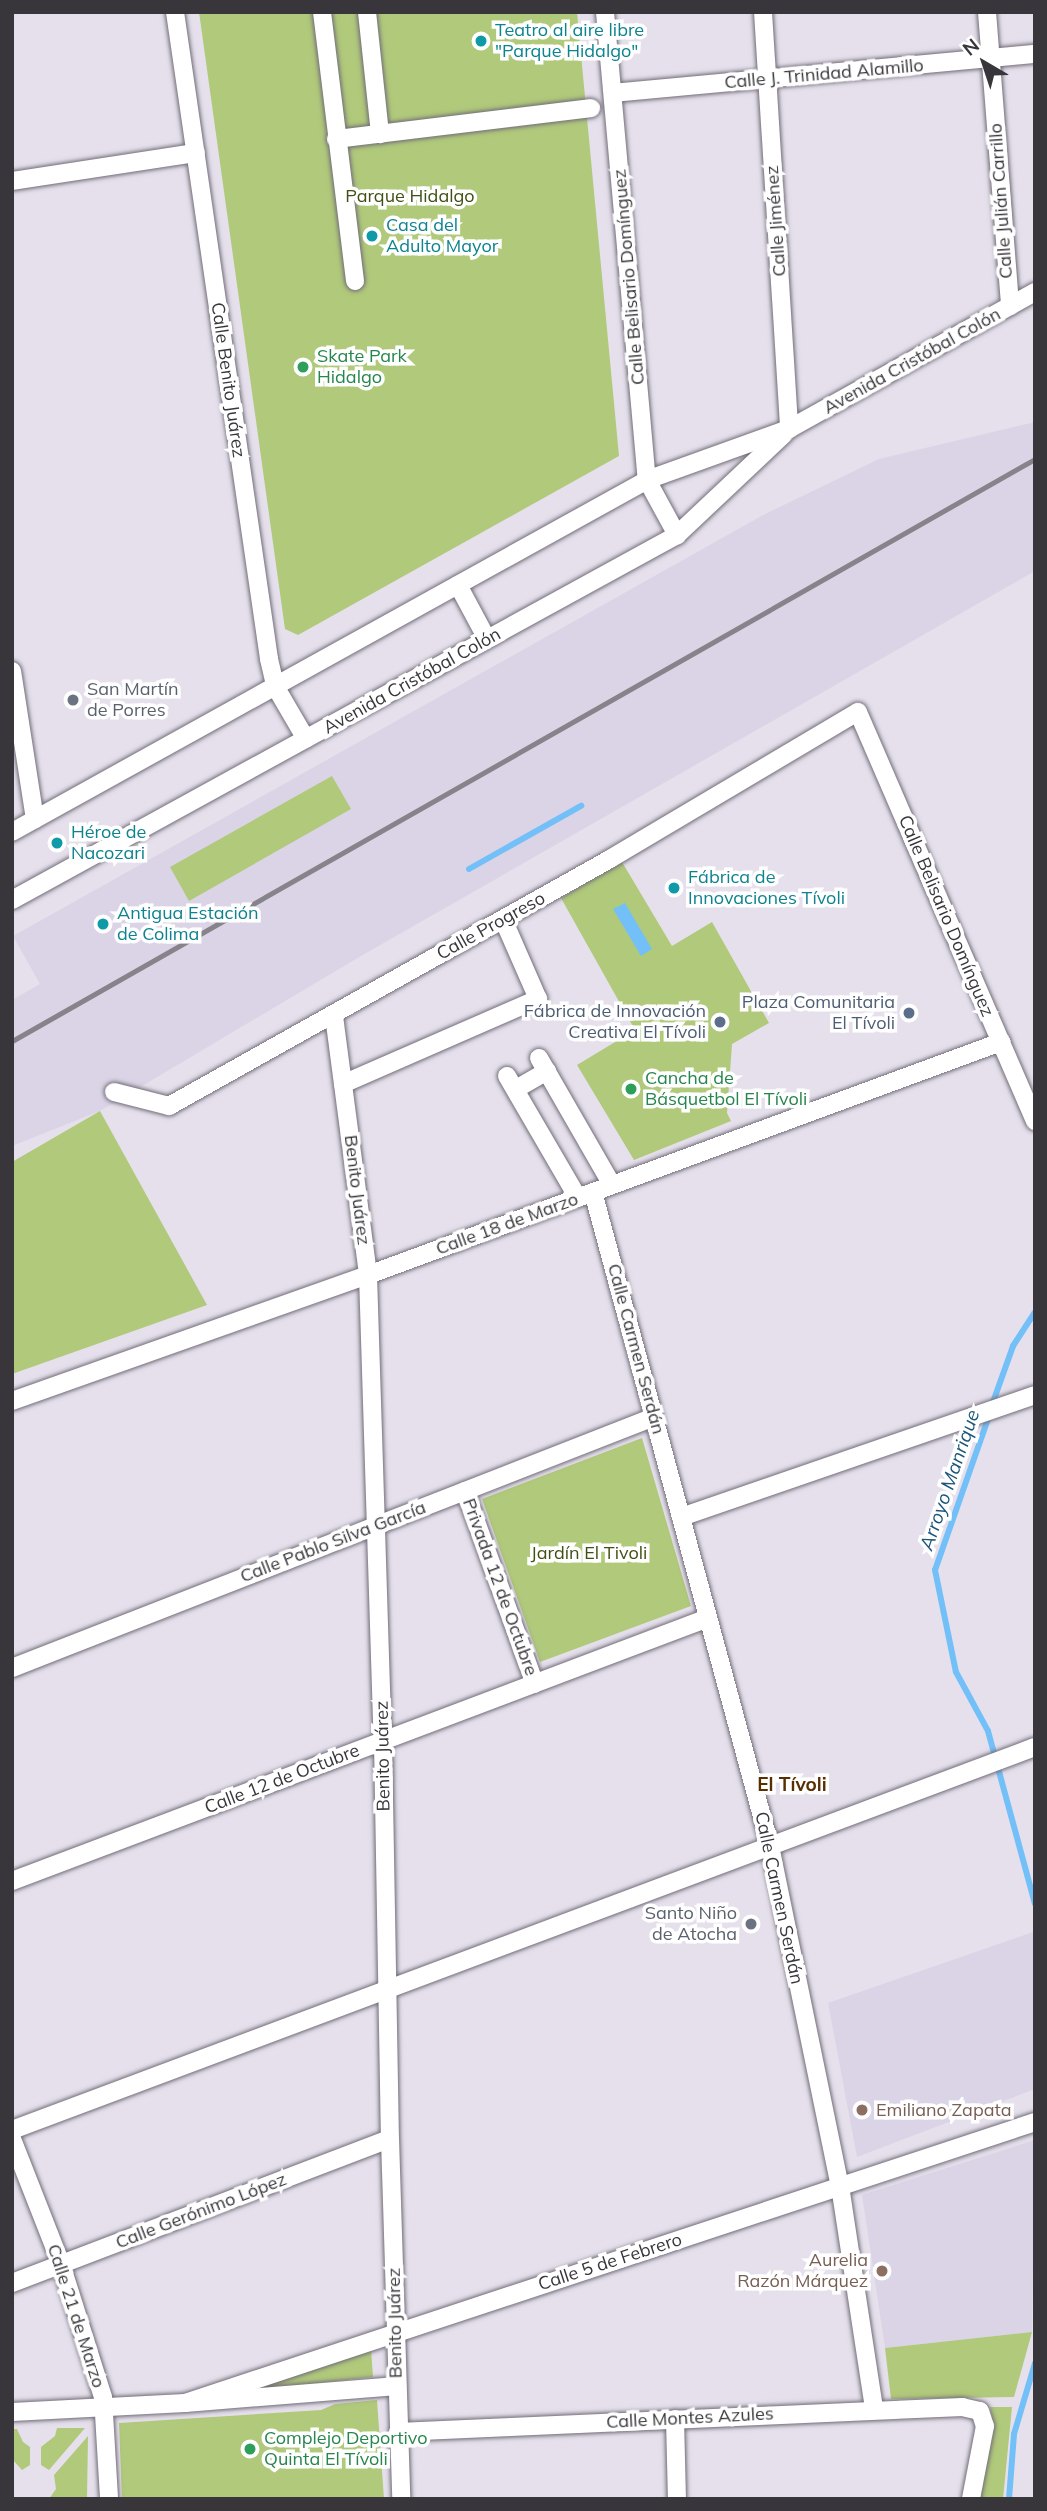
<!DOCTYPE html>
<meta charset="utf-8">
<style>
body{margin:0}
#map{position:relative;width:1047px;height:2511px;overflow:hidden;background:#e5e0ec;font-family:Mulish,sans-serif}
div>[style]{position:absolute}
.built>*{inset:0;background:#dbd4e6}
.green>*{inset:0;background:#b0c97b}
.water>*{inset:0;background:#73c0f9}
.stream>*{height:6px;margin:-3px;padding:0 3px;transform-origin:3px;border-radius:3px;background:#73c0f9}
.roads{filter:drop-shadow(0 0 2px #726d78) drop-shadow(0 0 2px #726d78)}
.street>*{height:18px;margin:-9px;padding:0 9px;transform-origin:9px;border-radius:9px;background:#fff}
.rail>*{height:5px;margin:-2.5px;padding:0 2.5px;transform-origin:2.5px;border-radius:2.5px;background:#87838b}
.dots>*{width:19px;height:19px;translate:-50% -50%;box-sizing:border-box;border:4px solid #fff;border-radius:50%}
span{translate:-50% -50%;white-space:nowrap;text-align:center;line-height:1.15;-webkit-text-stroke:7px #fff;paint-order:stroke}
.culture-label{font-size:18px;color:#0d838f}
.left{translate:0 -50%;text-align:left}
.street-label{font-size:18px;color:#38363b}
.park-label{font-size:18px;color:#415115}
.leisure-label{font-size:18px;color:#27864d}
.worship-label{font-size:18px;color:#5b616d}
.right{translate:-100% -50%;text-align:right}
.service-label{font-size:18px;color:#4e5e75}
.education-label{font-size:18px;color:#785e54}
.water-label{font-size:19px;color:#1c557a;font-style:italic}
.neighbourhood-label{font-size:19px;color:#582f01;font-weight:700}
.frame{position:absolute;inset:0;border:14px solid #38363b;pointer-events:none}
.north{position:absolute;left:949px;top:28px;width:70px;height:70px;-webkit-text-stroke:5px #fff;paint-order:stroke;rotate:321deg;font-size:19px;font-weight:700;line-height:28px;text-align:center;color:#38363b}
.north::after{content:'';display:block;margin:auto;width:24px;height:32px;background:#38363b;clip-path:polygon(50% 0,100% 100%,50% 72%,0 100%)}
</style>
<div id="map">
<div class="built">
<i style="clip-path:polygon(1035px 422px,1035px 571px,361px 956px,100px 1111px,12px 1146px,12px 1000px,40px 984px,13px 936px,765px 514px,879px 459px)"></i>
<i style="clip-path:polygon(1033px 1932px,1035px 2089px,857px 2157px,828px 2003px)"></i>
<i style="clip-path:polygon(1035px 2140px,1032px 2332px,885px 2348px,862px 2195px)"></i>
</div>
<div class="green">
<i style="clip-path:polygon(199px 12px,577px 12px,619px 456px,298px 635px,285px 629px)"></i>
<i style="clip-path:polygon(332px 776px,351px 809px,189px 901px,170px 867px)"></i>
<i style="clip-path:polygon(622px 862px,672px 946px,712px 922px,769px 1023px,732px 1044px,727px 1113px,731px 1121px,634px 1160px,577px 1065px,635px 1030px,561px 898px)"></i>
<i style="clip-path:polygon(100px 1111px,207px 1305px,12px 1374px,12px 1162px)"></i>
<i style="clip-path:polygon(642px 1438px,691px 1606px,540px 1662px,482px 1499px)"></i>
<i style="clip-path:polygon(1032px 2332px,1014px 2397px,891px 2399px,885px 2348px)"></i>
<i style="clip-path:polygon(371px 2349px,373px 2377px,263px 2389px,262px 2383px)"></i>
<i style="clip-path:polygon(377px 2400px,384px 2499px,122px 2499px,119px 2423px,321px 2410px,335px 2404px)"></i>
<i style="clip-path:polygon(990px 2407px,1012px 2407px,1003px 2499px,977px 2499px,994px 2427px)"></i>
<i style="clip-path:polygon(57px 2428px,85px 2428px,49px 2470px,41px 2465px,41px 2447px,55px 2436px)"></i>
<i style="clip-path:polygon(12px 2429px,17px 2429px,23px 2442px,30px 2447px,30px 2465px,22px 2470px,12px 2459px)"></i>
<i style="clip-path:polygon(88px 2436px,87px 2499px,49px 2499px,56px 2489px,54px 2475px)"></i>
</div>
<div class="water">
<i style="clip-path:polygon(625px 903px,652px 949px,641px 956px,613px 909px)"></i>
</div>
<div class="stream">
<i style="left:469px;top:869px;width:129px;rotate:-29.4deg"></i>
<i style="left:992px;top:1405px;width:63px;rotate:-70.4deg"></i>
<i style="left:1013px;top:1346px;width:40px;rotate:-57.1deg"></i>
<i style="left:989px;top:1416px;width:163px;rotate:109.3deg"></i>
<i style="left:935px;top:1570px;width:104px;rotate:78.4deg"></i>
<i style="left:956px;top:1672px;width:67px;rotate:61.5deg"></i>
<i style="left:988px;top:1731px;width:179px;rotate:74.8deg"></i>
<i style="left:1009px;top:2499px;width:65px;rotate:-85.6deg"></i>
<i style="left:1014px;top:2434px;width:74px;rotate:-73.5deg"></i>
</div>
<div class="roads">
<div class="street">
<i style="left:175px;top:12px;width:654px;rotate:81.73deg"></i>
<i style="left:269px;top:659px;width:28px;rotate:77deg"></i>
<i style="left:275px;top:686px;width:61px;rotate:59.7deg"></i>
<i style="left:322px;top:12px;width:271px;rotate:83deg"></i>
<i style="left:367px;top:12px;width:123px;rotate:83.9deg"></i>
<i style="left:605px;top:12px;width:470px;rotate:84.9deg"></i>
<i style="left:647px;top:480px;width:63px;rotate:61.4deg"></i>
<i style="left:763px;top:12px;width:418px;rotate:86.4deg"></i>
<i style="left:987px;top:12px;width:295px;rotate:85.5deg"></i>
<i style="left:613px;top:93px;width:424px;rotate:-5.3deg"></i>
<i style="left:336px;top:139px;width:257px;rotate:-6.9deg"></i>
<i style="left:12px;top:181px;width:186px;rotate:-8.7deg"></i>
<i style="left:458px;top:585px;width:61px;rotate:61.8deg"></i>
<i style="left:12px;top:671px;width:150px;rotate:81.2deg"></i>
<i style="left:12px;top:832px;width:726px;rotate:-29deg"></i>
<i style="left:647px;top:480px;width:151px;rotate:-19.8deg"></i>
<i style="left:789px;top:429px;width:282px;rotate:-29.1deg"></i>
<i style="left:12px;top:900px;width:759px;rotate:-28.76deg"></i>
<i style="left:677px;top:535px;width:147px;rotate:-43.3deg"></i>
<i style="left:334px;top:1016px;width:261px;rotate:82.5deg"></i>
<i style="left:368px;top:1275px;width:466px;rotate:88.2deg"></i>
<i style="left:383px;top:1741px;width:398px;rotate:89deg"></i>
<i style="left:390px;top:2139px;width:360px;rotate:88.2deg"></i>
<i style="left:539px;top:1058px;width:146px;rotate:60.1deg"></i>
<i style="left:507px;top:1076px;width:141px;rotate:59.8deg"></i>
<i style="left:343px;top:1084px;width:213px;rotate:-23.6deg"></i>
<i style="left:538px;top:999px;width:87px;rotate:-113.6deg"></i>
<i style="left:516px;top:1089px;width:36px;rotate:-30deg"></i>
<i style="left:114px;top:1092px;width:57px;rotate:14.3deg"></i>
<i style="left:169px;top:1106px;width:505px;rotate:-29.25deg"></i>
<i style="left:610px;top:859px;width:288px;rotate:-30.7deg"></i>
<i style="left:858px;top:712px;width:446px;rotate:66.6deg"></i>
<i style="left:593px;top:1192px;width:678px;rotate:74.86deg"></i>
<i style="left:770px;top:1846px;width:347px;rotate:78.4deg"></i>
<i style="left:840px;top:2186px;width:226px;rotate:81.3deg"></i>
<i style="left:12px;top:1401px;width:378px;rotate:-19.5deg"></i>
<i style="left:368px;top:1275px;width:675px;rotate:-20.21deg"></i>
<i style="left:465px;top:1491px;width:205px;rotate:70.1deg"></i>
<i style="left:681px;top:1517px;width:374px;rotate:-19deg"></i>
<i style="left:12px;top:1668px;width:689px;rotate:-21.35deg"></i>
<i style="left:12px;top:1881px;width:744px;rotate:-20.7deg"></i>
<i style="left:12px;top:2130px;width:1092px;rotate:-20.53deg"></i>
<i style="left:12px;top:2139px;width:134px;rotate:68.6deg"></i>
<i style="left:61px;top:2264px;width:139px;rotate:72.5deg"></i>
<i style="left:103px;top:2397px;width:102px;rotate:86.6deg"></i>
<i style="left:12px;top:2283px;width:404px;rotate:-20.9deg"></i>
<i style="left:185px;top:2403px;width:895px;rotate:-18.29deg"></i>
<i style="left:12px;top:2412px;width:173px;rotate:-3deg"></i>
<i style="left:185px;top:2403px;width:213px;rotate:-4.6deg"></i>
<i style="left:675px;top:2419px;width:80px;rotate:88.6deg"></i>
<i style="left:398px;top:2432px;width:565px;rotate:-2.54deg"></i>
<i style="left:962px;top:2407px;width:18px;rotate:13deg"></i>
<i style="left:980px;top:2411px;width:16px;rotate:72deg"></i>
<i style="left:985px;top:2426px;width:74px;rotate:100.9deg"></i>
</div>
</div>
<div class="rail">
<i style="left:12px;top:1041px;width:1177px;rotate:-29.64deg"></i>
</div>
<div class="dots">
<i style="left:481px;top:41px;background:#0f9aa8"></i>
<i style="left:372px;top:236px;background:#0f9aa8"></i>
<i style="left:303px;top:367px;background:#2e9e5b"></i>
<i style="left:73px;top:700px;background:#6b7280"></i>
<i style="left:57px;top:843px;background:#0f9aa8"></i>
<i style="left:674px;top:888px;background:#0f9aa8"></i>
<i style="left:103px;top:924px;background:#0f9aa8"></i>
<i style="left:909px;top:1013px;background:#5c6f8a"></i>
<i style="left:720px;top:1022px;background:#5c6f8a"></i>
<i style="left:631px;top:1089px;background:#2e9e5b"></i>
<i style="left:751px;top:1924px;background:#6b7280"></i>
<i style="left:862px;top:2110px;background:#8d6e63"></i>
<i style="left:882px;top:2271px;background:#8d6e63"></i>
<i style="left:250px;top:2449px;background:#2e9e5b"></i>
</div>
<div class="culture-label">
<span class="left" style="left:495px;top:41px">Teatro al aire libre<br>"Parque Hidalgo"</span>
<span class="left" style="left:386px;top:236px">Casa del<br>Adulto Mayor</span>
<span class="left" style="left:71px;top:843px">Héroe de<br>Nacozari</span>
<span class="left" style="left:688px;top:888px">Fábrica de<br>Innovaciones Tívoli</span>
<span class="left" style="left:117px;top:924px">Antigua Estación<br>de Colima</span>
</div>
<div class="street-label">
<span style="left:824px;top:74px;rotate:-5deg">Calle J. Trinidad Alamillo</span>
<span style="left:1001px;top:201px;rotate:-94deg">Calle Julián Carrillo</span>
<span style="left:776px;top:221px;rotate:-94deg">Calle Jiménez</span>
<span style="left:629px;top:277px;rotate:-95deg">Calle Belisario Domínguez</span>
<span style="left:912px;top:361px;rotate:-29deg">Avenida Cristóbal Colón</span>
<span style="left:228px;top:380px;rotate:82deg">Calle Benito Juárez</span>
<span style="left:412px;top:681px;rotate:-29deg">Avenida Cristóbal Colón</span>
<span style="left:946px;top:916px;rotate:67deg">Calle Belisario Domínguez</span>
<span style="left:491px;top:926px;rotate:-29deg">Calle Progreso</span>
<span style="left:357px;top:1190px;rotate:83deg">Benito Juárez</span>
<span style="left:507px;top:1224px;rotate:-20deg">Calle 18 de Marzo</span>
<span style="left:636px;top:1349px;rotate:75deg">Calle Carmen Serdán</span>
<span style="left:333px;top:1542px;rotate:-21deg">Calle Pablo Silva García</span>
<span style="left:500px;top:1587px;rotate:70deg">Privada 12 de Octubre</span>
<span style="left:383px;top:1756px;rotate:-91deg">Benito Juárez</span>
<span style="left:282px;top:1779px;rotate:-21deg">Calle 12 de Octubre</span>
<span style="left:779px;top:1898px;rotate:78deg">Calle Carmen Serdán</span>
<span style="left:201px;top:2211px;rotate:-21deg">Calle Gerónimo López</span>
<span style="left:610px;top:2262px;rotate:-18deg">Calle 5 de Febrero</span>
<span style="left:76px;top:2316px;rotate:72deg">Calle 21 de Marzo</span>
<span style="left:395px;top:2323px;rotate:-91deg">Benito Juárez</span>
<span style="left:690px;top:2418px;rotate:-3deg">Calle Montes Azules</span>
</div>
<div class="park-label">
<span style="left:410px;top:196px">Parque Hidalgo</span>
<span style="left:589px;top:1553px">Jardín El Tivoli</span>
</div>
<div class="leisure-label">
<span class="left" style="left:317px;top:367px">Skate Park<br>Hidalgo</span>
<span class="left" style="left:645px;top:1089px">Cancha de<br>Básquetbol El Tívoli</span>
<span class="left" style="left:264px;top:2449px">Complejo Deportivo<br>Quinta El Tívoli</span>
</div>
<div class="worship-label">
<span class="left" style="left:87px;top:700px">San Martín<br>de Porres</span>
<span class="right" style="left:737px;top:1924px">Santo Niño<br>de Atocha</span>
</div>
<div class="service-label">
<span class="right" style="left:895px;top:1013px">Plaza Comunitaria<br>El Tívoli</span>
<span class="right" style="left:706px;top:1022px">Fábrica de Innovación<br>Creativa El Tívoli</span>
</div>
<div class="education-label">
<span class="left" style="left:876px;top:2110px">Emiliano Zapata</span>
<span class="right" style="left:868px;top:2271px">Aurelia<br>Razón Márquez</span>
</div>
<div class="water-label">
<span style="left:950px;top:1480px;rotate:-71deg">Arroyo Manrique</span>
</div>
<div class="neighbourhood-label">
<span style="left:792px;top:1785px">El Tívoli</span>
</div>
<div class="frame"></div>
<div class="north">N</div>
</div>
